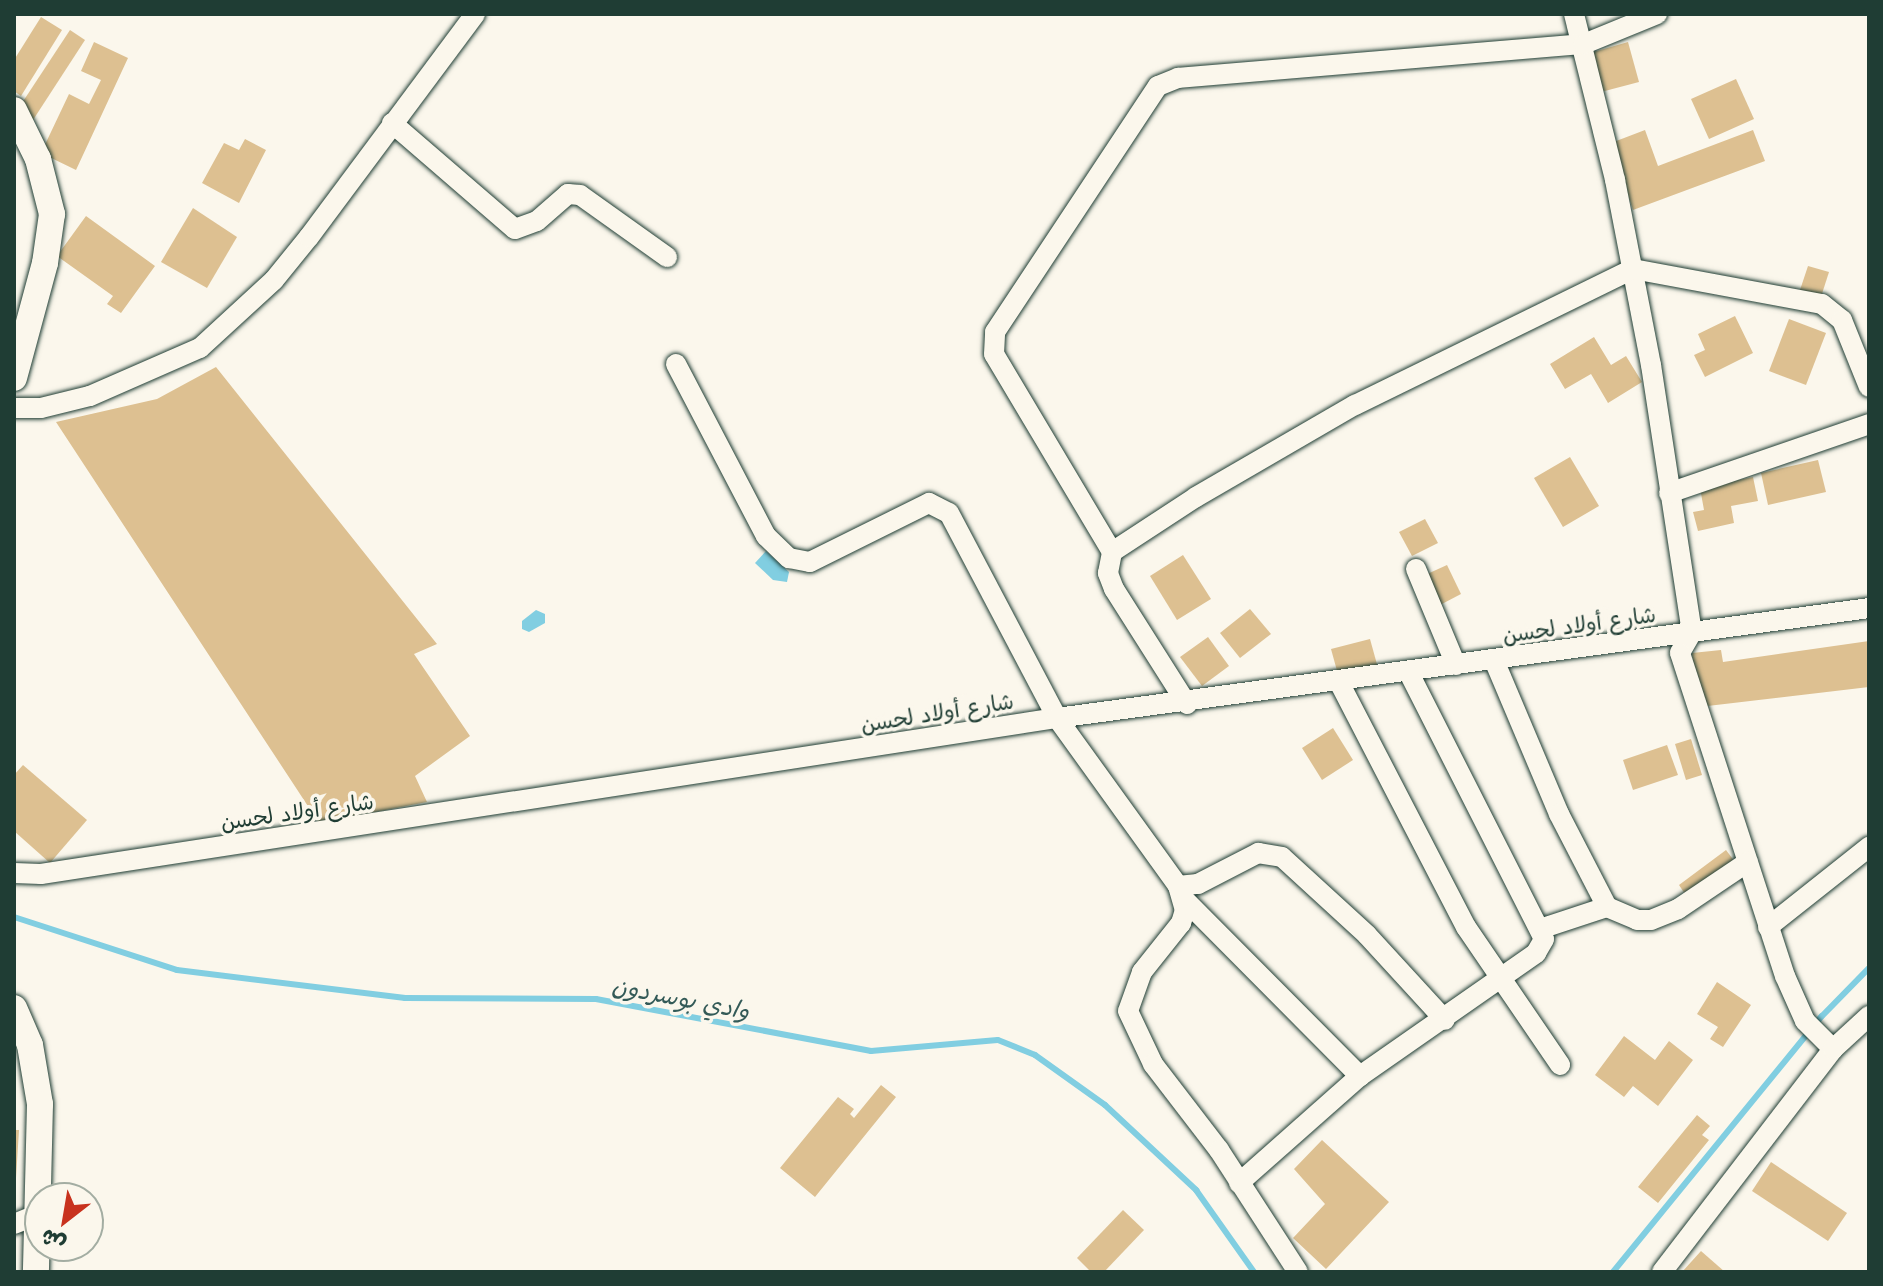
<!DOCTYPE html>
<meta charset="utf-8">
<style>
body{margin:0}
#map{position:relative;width:1883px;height:1286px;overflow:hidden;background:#fbf7ec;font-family:Mali,"Playpen Sans Arabic",sans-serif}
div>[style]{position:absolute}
.water>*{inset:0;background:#81cee1}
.stream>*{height:6px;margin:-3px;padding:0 3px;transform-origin:3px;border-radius:3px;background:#81cee1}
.building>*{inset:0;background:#ddc091}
.roads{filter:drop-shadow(0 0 2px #1f3d34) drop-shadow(0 0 2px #1f3d34)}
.minor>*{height:20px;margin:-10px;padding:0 10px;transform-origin:10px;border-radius:10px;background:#fbf7ec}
.tertiary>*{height:26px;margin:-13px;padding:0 13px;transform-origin:13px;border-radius:13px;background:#fbf7ec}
span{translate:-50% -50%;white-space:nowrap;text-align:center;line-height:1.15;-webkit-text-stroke:7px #fbf7ec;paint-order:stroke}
.street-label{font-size:22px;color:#1f3d34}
.water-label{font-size:24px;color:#335a57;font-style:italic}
.frame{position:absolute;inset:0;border:16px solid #1f3d34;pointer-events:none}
.north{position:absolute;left:24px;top:1182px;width:80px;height:80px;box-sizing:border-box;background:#fbf7ec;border:2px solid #a3ada2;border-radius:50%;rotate:211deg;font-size:22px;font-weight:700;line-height:32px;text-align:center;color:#1f3d34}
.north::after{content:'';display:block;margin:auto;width:28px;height:36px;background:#c8321e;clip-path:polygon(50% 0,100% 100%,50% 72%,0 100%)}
</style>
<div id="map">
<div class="water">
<i style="clip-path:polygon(766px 551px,789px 572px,787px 582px,773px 580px,755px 563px)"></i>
<i style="clip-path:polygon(536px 610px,545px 614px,545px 623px,529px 632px,522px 629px,522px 621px)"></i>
</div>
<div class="stream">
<i style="left:14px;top:917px;width:171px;rotate:18deg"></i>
<i style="left:177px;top:970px;width:230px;rotate:7deg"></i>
<i style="left:405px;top:998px;width:191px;rotate:0.3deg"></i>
<i style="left:596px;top:999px;width:280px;rotate:10.7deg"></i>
<i style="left:871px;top:1051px;width:127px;rotate:-5deg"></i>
<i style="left:998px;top:1040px;width:40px;rotate:22deg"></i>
<i style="left:1035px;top:1055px;width:86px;rotate:35.5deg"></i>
<i style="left:1105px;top:1105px;width:125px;rotate:43deg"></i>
<i style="left:1196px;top:1190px;width:100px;rotate:54.7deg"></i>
<i style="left:1613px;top:1272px;width:330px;rotate:-50.8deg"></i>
<i style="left:1822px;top:1016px;width:67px;rotate:-45.6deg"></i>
</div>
<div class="building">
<i style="clip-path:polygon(41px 17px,62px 30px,21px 96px,14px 91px,14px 60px)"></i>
<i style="clip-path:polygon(70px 30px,85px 40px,33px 120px,18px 109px)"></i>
<i style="clip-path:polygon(94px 42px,128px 58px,76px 170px,41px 153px,69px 94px,89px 104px,101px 80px,81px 71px)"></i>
<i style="clip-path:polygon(1628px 42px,1639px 82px,1601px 92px,1590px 53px)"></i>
<i style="clip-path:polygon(1736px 79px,1754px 119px,1709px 139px,1691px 99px)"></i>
<i style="clip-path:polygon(1645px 130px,1658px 166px,1753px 130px,1765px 161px,1633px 210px,1611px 143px)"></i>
<i style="clip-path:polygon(245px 139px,266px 150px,239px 203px,202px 183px,224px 143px,239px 150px)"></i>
<i style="clip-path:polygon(193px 208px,237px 237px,207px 288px,161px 262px)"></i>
<i style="clip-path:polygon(86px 216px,155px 266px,121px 313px,107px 304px,113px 296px,57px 256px)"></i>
<i style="clip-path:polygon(1808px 266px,1829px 272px,1819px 303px,1798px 296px)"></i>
<i style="clip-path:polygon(1735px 316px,1753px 353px,1705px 377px,1694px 355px,1705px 350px,1698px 334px)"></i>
<i style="clip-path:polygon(1789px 319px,1826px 333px,1806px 385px,1769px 371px)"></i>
<i style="clip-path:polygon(1594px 337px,1611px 365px,1626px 356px,1642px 382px,1608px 403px,1591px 374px,1565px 389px,1550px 364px)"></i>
<i style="clip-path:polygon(216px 367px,437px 644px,414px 654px,470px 736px,415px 776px,427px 802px,319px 823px,56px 422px,157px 399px)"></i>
<i style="clip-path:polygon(1570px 457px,1599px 506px,1563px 527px,1534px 478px)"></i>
<i style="clip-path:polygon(1818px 460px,1826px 492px,1768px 505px,1761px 473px)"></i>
<i style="clip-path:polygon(1753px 477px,1758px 501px,1731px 506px,1734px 523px,1698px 531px,1693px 512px,1704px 510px,1700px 488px)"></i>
<i style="clip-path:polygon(1425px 519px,1438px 543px,1412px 556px,1399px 532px)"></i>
<i style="clip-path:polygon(1183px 555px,1211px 599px,1177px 620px,1150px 576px)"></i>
<i style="clip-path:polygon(1447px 565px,1461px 594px,1440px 605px,1425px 575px)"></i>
<i style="clip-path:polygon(1250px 609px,1271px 634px,1240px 658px,1220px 633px)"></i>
<i style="clip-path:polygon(1208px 637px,1229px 666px,1202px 686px,1180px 657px)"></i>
<i style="clip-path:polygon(1370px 639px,1378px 668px,1339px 678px,1331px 649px)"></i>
<i style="clip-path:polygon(1869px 641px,1869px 687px,1699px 707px,1692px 653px,1721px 650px,1723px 662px)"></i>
<i style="clip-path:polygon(1333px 728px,1353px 760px,1322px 780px,1302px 748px)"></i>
<i style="clip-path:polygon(1691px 739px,1702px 775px,1686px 780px,1675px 744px)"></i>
<i style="clip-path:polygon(1667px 745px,1678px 775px,1633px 790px,1623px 760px)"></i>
<i style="clip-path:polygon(23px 765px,87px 820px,50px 863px,14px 831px,14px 775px)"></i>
<i style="clip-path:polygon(1726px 850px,1735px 862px,1687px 897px,1679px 885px)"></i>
<i style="clip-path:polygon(1717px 982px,1751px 1005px,1723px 1047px,1710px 1039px,1718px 1027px,1697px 1014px)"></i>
<i style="clip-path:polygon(1624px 1036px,1655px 1060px,1669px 1041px,1693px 1060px,1658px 1106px,1633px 1086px,1624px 1097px,1595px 1075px)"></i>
<i style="clip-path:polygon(881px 1085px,896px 1097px,815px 1197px,780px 1168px,838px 1097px,854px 1109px,850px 1114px,854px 1118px)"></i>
<i style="clip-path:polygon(1697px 1115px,1710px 1126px,1702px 1135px,1709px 1140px,1658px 1203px,1638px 1187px)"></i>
<i style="clip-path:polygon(14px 1130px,19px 1130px,16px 1178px,14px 1178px)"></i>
<i style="clip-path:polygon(1322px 1140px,1389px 1202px,1326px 1269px,1293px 1238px,1325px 1204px,1294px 1169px)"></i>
<i style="clip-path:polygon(1771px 1162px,1847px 1213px,1828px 1241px,1752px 1191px)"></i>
<i style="clip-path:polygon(1123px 1210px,1144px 1230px,1104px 1272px,1091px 1272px,1077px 1258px)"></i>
<i style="clip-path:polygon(1701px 1251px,1725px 1272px,1682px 1272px)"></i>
</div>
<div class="roads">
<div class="minor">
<i style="left:1574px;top:14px;width:171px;rotate:76.1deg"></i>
<i style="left:1615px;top:180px;width:188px;rotate:79deg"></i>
<i style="left:1651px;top:365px;width:270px;rotate:81.3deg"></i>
<i style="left:1692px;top:632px;width:24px;rotate:120deg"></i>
<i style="left:1680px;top:653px;width:340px;rotate:72deg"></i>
<i style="left:1785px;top:976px;width:49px;rotate:66deg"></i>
<i style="left:1805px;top:1021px;width:40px;rotate:45deg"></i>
<i style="left:392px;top:123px;width:162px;rotate:40.8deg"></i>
<i style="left:515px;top:229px;width:23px;rotate:-20deg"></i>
<i style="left:537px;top:221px;width:41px;rotate:-41.1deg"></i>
<i style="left:568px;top:194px;width:12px;rotate:5deg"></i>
<i style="left:580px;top:195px;width:107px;rotate:35.5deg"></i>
<i style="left:676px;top:364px;width:194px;rotate:62.4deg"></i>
<i style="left:766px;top:536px;width:32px;rotate:44deg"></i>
<i style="left:789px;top:558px;width:21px;rotate:11deg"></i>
<i style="left:810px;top:562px;width:133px;rotate:-26.4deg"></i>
<i style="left:929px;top:503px;width:22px;rotate:27deg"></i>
<i style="left:949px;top:513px;width:232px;rotate:62.2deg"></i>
<i style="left:1057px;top:718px;width:207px;rotate:54.2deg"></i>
<i style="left:1178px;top:886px;width:25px;rotate:74deg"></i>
<i style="left:1185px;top:910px;width:14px;rotate:107deg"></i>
<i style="left:1181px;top:923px;width:63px;rotate:128.5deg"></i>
<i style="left:1142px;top:972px;width:41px;rotate:109.7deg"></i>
<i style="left:1128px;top:1011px;width:59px;rotate:64.7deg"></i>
<i style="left:1153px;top:1064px;width:108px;rotate:52.5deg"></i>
<i style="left:1219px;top:1150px;width:145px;rotate:57.1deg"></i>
<i style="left:14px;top:408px;width:27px"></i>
<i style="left:41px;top:408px;width:50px;rotate:-13.8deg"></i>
<i style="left:90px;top:396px;width:120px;rotate:-23.6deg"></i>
<i style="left:200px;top:348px;width:100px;rotate:-42.6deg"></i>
<i style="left:274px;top:280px;width:55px;rotate:-50.9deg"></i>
<i style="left:309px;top:237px;width:278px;rotate:-53.3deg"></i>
<i style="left:1669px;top:493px;width:212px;rotate:-19deg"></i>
<i style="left:1112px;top:552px;width:230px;rotate:-120.8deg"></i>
<i style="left:994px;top:354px;width:22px;rotate:-87deg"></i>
<i style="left:995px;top:332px;width:295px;rotate:-56.5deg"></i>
<i style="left:1158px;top:86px;width:22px;rotate:-22deg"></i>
<i style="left:1178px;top:78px;width:407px;rotate:-4.8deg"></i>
<i style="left:1584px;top:44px;width:79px;rotate:-22.3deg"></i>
<i style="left:1416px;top:569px;width:104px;rotate:67.4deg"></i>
<i style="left:1494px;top:660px;width:167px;rotate:67.1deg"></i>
<i style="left:1559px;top:814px;width:105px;rotate:62.7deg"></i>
<i style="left:1339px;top:682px;width:276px;rotate:62.6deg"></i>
<i style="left:1466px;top:927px;width:167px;rotate:55.7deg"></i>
<i style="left:1187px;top:704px;width:136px;rotate:-122.4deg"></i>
<i style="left:1114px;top:589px;width:17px;rotate:-111deg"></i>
<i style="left:1108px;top:573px;width:21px;rotate:-79deg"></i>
<i style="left:1112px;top:552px;width:100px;rotate:-33.2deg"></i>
<i style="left:1196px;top:497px;width:184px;rotate:-30.1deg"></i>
<i style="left:1355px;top:405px;width:309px;rotate:-26.1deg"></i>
<i style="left:1633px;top:269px;width:192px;rotate:10.5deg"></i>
<i style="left:1822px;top:304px;width:26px;rotate:39deg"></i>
<i style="left:1842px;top:320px;width:72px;rotate:68.1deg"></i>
<i style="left:14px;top:873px;width:27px;rotate:2deg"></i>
<i style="left:41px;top:874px;width:1028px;rotate:-8.73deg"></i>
<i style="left:1057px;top:718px;width:819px;rotate:-7.71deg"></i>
<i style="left:1178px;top:886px;width:20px;rotate:-6deg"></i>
<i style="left:1198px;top:884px;width:68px;rotate:-27.3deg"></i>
<i style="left:1258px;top:853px;width:24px;rotate:9deg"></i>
<i style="left:1282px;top:857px;width:115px;rotate:42.5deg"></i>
<i style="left:1367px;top:935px;width:115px;rotate:47.5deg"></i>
<i style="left:1184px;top:899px;width:250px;rotate:45.2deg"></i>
<i style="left:1768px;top:927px;width:129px;rotate:-38.4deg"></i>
<i style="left:1543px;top:928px;width:67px;rotate:-18.2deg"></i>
<i style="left:1607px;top:907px;width:33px;rotate:23deg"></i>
<i style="left:1637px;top:920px;width:14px"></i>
<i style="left:1651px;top:920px;width:29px;rotate:-22deg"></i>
<i style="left:1678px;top:909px;width:84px;rotate:-33.9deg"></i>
<i style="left:1239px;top:1183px;width:162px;rotate:-41.5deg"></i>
<i style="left:1360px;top:1076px;width:215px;rotate:-34.9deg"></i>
<i style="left:1536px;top:953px;width:16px;rotate:-60deg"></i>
<i style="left:1544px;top:939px;width:298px;rotate:-116.9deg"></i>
<i style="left:14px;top:1224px;width:27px;rotate:-22deg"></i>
<i style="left:1662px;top:1272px;width:281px;rotate:-52.5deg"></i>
<i style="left:1833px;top:1049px;width:49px;rotate:-42.5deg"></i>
</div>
<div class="tertiary">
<i style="left:14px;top:110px;width:55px;rotate:63.9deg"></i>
<i style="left:38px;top:159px;width:57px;rotate:75.7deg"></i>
<i style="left:52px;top:214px;width:49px;rotate:98.1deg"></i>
<i style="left:45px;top:263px;width:119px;rotate:105.1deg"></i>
<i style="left:14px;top:1008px;width:40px;rotate:66.6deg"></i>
<i style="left:30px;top:1045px;width:60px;rotate:80.4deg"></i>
<i style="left:40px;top:1104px;width:168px;rotate:91.4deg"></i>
</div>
</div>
<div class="street-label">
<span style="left:1579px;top:624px;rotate:-8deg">شارع أولاد لحسن</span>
<span style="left:937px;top:712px;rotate:-9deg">شارع أولاد لحسن</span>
<span style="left:297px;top:811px;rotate:-8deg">شارع أولاد لحسن</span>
</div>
<div class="water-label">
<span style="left:681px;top:997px;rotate:11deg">وادي بوسردون</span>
</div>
<div class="frame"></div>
<div class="north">ش</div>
</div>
